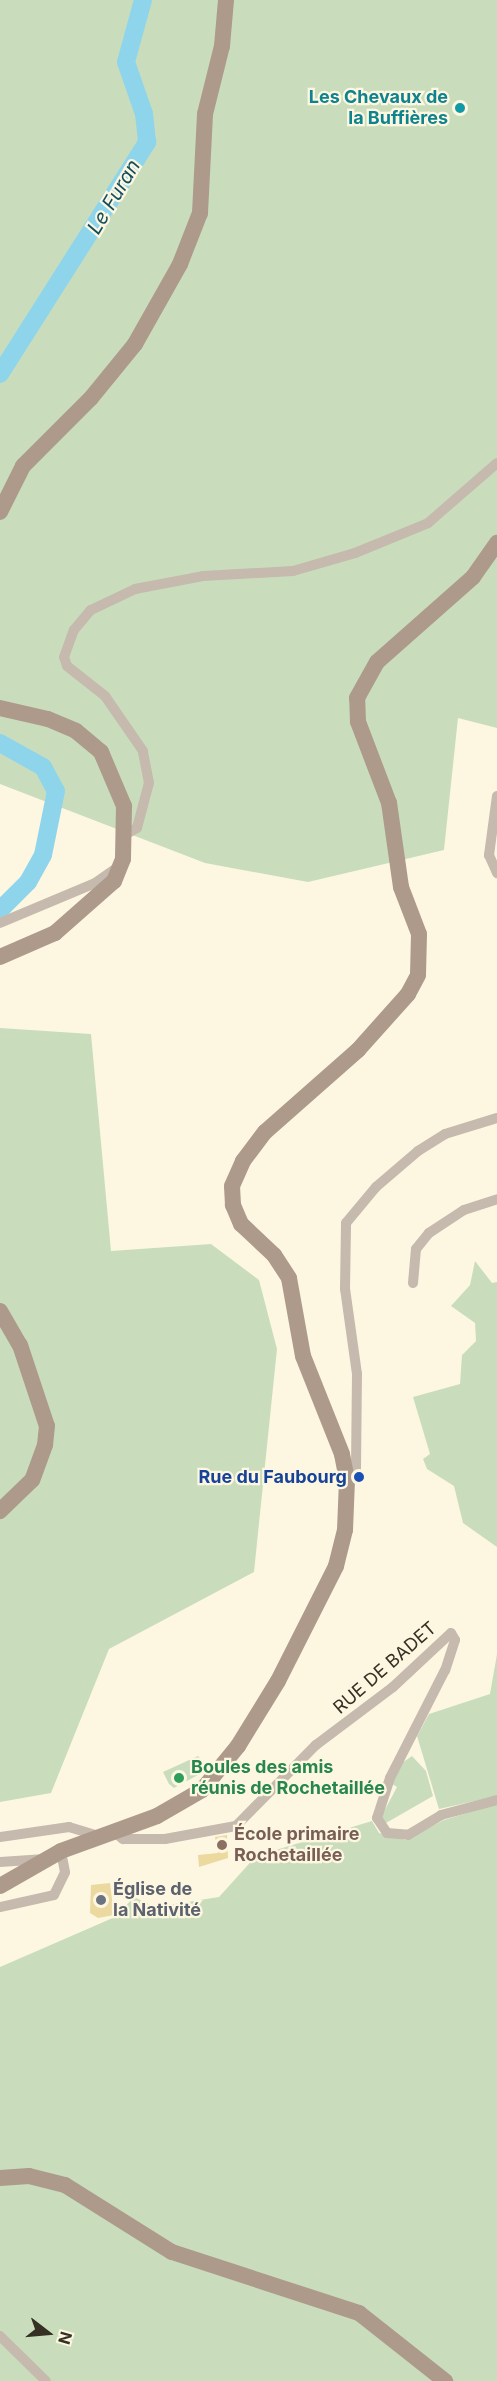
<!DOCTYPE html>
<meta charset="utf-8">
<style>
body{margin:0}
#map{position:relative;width:497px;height:2381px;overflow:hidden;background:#fdf7e2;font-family:Inter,sans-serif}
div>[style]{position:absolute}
.green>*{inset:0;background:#c9ddbc}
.river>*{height:18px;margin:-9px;padding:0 9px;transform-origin:9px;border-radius:9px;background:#8ed5ec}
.building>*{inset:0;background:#ecd99f}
.street>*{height:10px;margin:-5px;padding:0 5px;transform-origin:5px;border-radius:5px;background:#c6b9ae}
.secondary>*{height:16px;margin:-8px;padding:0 8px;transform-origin:8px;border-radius:8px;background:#ad9a8b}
.dots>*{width:16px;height:16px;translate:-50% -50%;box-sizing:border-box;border:3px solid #fdf7e2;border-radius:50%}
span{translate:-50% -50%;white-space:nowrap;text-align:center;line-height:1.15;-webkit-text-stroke:4.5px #fdf7e2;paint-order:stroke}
.culture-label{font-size:18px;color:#0d838f;font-weight:700}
.right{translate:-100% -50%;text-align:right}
.transit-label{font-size:18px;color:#164399;font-weight:700}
.street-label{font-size:18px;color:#353023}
.leisure-label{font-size:18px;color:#27864d;font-weight:700}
.left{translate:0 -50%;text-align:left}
.education-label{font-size:18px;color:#785e54;font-weight:700}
.worship-label{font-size:18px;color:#5b616d;font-weight:700}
.water-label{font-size:20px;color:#124e5f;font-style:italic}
.north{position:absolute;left:18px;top:2303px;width:60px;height:60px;-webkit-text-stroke:4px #fdf7e2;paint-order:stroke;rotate:106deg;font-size:16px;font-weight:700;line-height:24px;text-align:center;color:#353023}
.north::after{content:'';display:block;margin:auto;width:21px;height:27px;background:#353023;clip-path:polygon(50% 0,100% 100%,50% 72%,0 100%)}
</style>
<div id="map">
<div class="green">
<i style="clip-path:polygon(0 0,497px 0,497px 728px,458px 718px,444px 850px,308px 882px,205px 863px,0 784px)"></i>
<i style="clip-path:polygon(0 1028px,91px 1034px,111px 1251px,211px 1244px,259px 1280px,277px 1349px,254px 1572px,109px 1649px,51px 1793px,0 1802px)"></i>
<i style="clip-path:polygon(475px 1261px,492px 1283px,497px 1282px,497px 1547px,463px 1523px,454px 1486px,427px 1469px,423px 1459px,430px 1454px,413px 1397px,460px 1384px,462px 1355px,476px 1341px,475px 1323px,451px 1306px,470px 1285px)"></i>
<i style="clip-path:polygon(497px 1654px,497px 1796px,439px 1809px,417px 1736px,429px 1714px,490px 1694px)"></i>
<i style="clip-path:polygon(198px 1756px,209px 1769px,174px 1788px,169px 1784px,163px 1772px)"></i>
<i style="clip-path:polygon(412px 1756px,426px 1771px,433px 1796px,386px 1823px,381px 1817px,397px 1787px,392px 1784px,402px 1763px)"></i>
<i style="clip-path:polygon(497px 1804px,497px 2381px,0 2381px,0 1967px,115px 1917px,134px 1897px,155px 1907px,219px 1897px,256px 1856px,372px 1821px,379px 1833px,406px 1840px,444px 1820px)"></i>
</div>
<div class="river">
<i style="left:0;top:374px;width:275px;rotate:-57.6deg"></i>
<i style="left:147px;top:142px;width:28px;rotate:-96deg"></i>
<i style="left:144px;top:114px;width:55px;rotate:-109.1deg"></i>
<i style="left:126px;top:62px;width:64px;rotate:-74.7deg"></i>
<i style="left:0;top:743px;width:49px;rotate:29.2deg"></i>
<i style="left:43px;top:767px;width:27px;rotate:62deg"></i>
<i style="left:56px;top:791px;width:65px;rotate:101.5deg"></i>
<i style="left:43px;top:855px;width:31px;rotate:119deg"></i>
<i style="left:28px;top:882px;width:38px;rotate:135deg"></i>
</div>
<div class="building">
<i style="clip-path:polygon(227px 1835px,228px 1858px,199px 1867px,198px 1855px,218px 1853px,215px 1837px)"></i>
<i style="clip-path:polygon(110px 1883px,114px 1915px,98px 1918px,90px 1913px,91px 1885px)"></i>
</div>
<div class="street">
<i style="left:497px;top:796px;width:60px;rotate:97.7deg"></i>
<i style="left:489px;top:855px;width:20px;rotate:66deg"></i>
<i style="left:123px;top:836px;width:16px;rotate:-30deg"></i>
<i style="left:137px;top:828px;width:47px;rotate:-75.1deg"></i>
<i style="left:149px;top:783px;width:33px;rotate:-101deg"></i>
<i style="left:143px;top:751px;width:67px;rotate:-124.6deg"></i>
<i style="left:105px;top:696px;width:48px;rotate:-141.7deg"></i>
<i style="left:67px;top:666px;width:9px;rotate:-108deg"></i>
<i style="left:64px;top:657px;width:29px;rotate:-70deg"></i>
<i style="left:74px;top:630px;width:26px;rotate:-50deg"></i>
<i style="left:91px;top:610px;width:49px;rotate:-25.5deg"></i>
<i style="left:135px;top:589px;width:69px;rotate:-10.8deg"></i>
<i style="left:203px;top:576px;width:90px;rotate:-3.2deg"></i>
<i style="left:293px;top:571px;width:65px;rotate:-16.2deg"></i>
<i style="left:355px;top:553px;width:79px;rotate:-22.3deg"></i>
<i style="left:428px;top:523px;width:91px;rotate:-41deg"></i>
<i style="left:0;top:923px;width:103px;rotate:-22.8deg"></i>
<i style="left:95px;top:883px;width:24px;rotate:-35deg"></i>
<i style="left:413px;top:1283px;width:34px;rotate:-85deg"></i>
<i style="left:416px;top:1249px;width:21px;rotate:-51deg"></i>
<i style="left:429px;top:1233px;width:42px;rotate:-33.3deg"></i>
<i style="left:464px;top:1210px;width:35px;rotate:-18deg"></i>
<i style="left:347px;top:1480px;width:15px;rotate:-53deg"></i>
<i style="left:356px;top:1468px;width:94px;rotate:-89.4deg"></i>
<i style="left:357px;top:1374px;width:86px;rotate:-98deg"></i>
<i style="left:345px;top:1289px;width:66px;rotate:-89.1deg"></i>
<i style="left:346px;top:1223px;width:47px;rotate:-50.2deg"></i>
<i style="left:376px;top:1187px;width:55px;rotate:-40.6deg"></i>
<i style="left:418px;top:1151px;width:32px;rotate:-32deg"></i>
<i style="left:445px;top:1134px;width:54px;rotate:-17.1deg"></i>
<i style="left:113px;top:1831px;width:13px;rotate:39deg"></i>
<i style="left:123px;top:1839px;width:42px"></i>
<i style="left:165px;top:1839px;width:72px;rotate:-10.4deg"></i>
<i style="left:236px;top:1826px;width:114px;rotate:-45.4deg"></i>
<i style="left:316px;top:1745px;width:96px;rotate:-37deg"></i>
<i style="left:393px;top:1687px;width:79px;rotate:-43deg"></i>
<i style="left:451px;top:1633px;width:8px;rotate:60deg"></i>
<i style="left:455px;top:1640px;width:32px;rotate:108deg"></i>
<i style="left:445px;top:1670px;width:121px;rotate:117deg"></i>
<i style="left:390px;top:1778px;width:42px;rotate:108deg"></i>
<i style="left:377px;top:1818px;width:18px;rotate:56deg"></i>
<i style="left:387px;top:1833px;width:21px;rotate:5deg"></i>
<i style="left:408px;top:1835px;width:39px;rotate:-31deg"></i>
<i style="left:441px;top:1815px;width:58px;rotate:-15deg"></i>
<i style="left:0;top:1837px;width:70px;rotate:-8.2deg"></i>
<i style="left:69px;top:1827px;width:30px;rotate:17deg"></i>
<i style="left:0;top:1862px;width:45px;rotate:-3.8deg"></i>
<i style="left:0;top:1907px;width:55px;rotate:-12.5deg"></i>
<i style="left:54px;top:1895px;width:25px;rotate:-64deg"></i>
<i style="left:65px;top:1872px;width:21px;rotate:-101deg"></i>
<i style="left:0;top:2336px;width:64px;rotate:44.4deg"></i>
</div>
<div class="secondary">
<i style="left:0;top:512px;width:51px;rotate:-63.4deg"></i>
<i style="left:23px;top:466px;width:96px;rotate:-45deg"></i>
<i style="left:91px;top:398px;width:70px;rotate:-50.8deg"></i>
<i style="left:135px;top:344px;width:92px;rotate:-60.6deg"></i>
<i style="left:180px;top:264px;width:55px;rotate:-68.6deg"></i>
<i style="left:200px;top:213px;width:99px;rotate:-87.1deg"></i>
<i style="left:205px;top:114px;width:70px;rotate:-76deg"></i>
<i style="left:222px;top:46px;width:46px;rotate:-85deg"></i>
<i style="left:0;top:708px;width:49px;rotate:12.9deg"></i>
<i style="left:48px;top:719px;width:30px;rotate:23deg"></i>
<i style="left:76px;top:731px;width:33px;rotate:40deg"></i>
<i style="left:101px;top:752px;width:59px;rotate:66.9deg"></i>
<i style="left:124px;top:806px;width:53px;rotate:91.1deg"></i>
<i style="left:123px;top:859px;width:24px;rotate:112deg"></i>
<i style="left:114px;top:881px;width:79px;rotate:138.6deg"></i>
<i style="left:55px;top:933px;width:60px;rotate:156.4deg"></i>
<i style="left:0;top:1311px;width:39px;rotate:60deg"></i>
<i style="left:20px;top:1345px;width:85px;rotate:71.6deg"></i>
<i style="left:47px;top:1426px;width:19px;rotate:96deg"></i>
<i style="left:45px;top:1445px;width:37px;rotate:110deg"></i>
<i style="left:32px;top:1480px;width:45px;rotate:135.9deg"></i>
<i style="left:0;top:1886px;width:70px;rotate:-29.8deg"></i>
<i style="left:61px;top:1851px;width:102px;rotate:-20deg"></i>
<i style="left:157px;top:1816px;width:52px;rotate:-30deg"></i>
<i style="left:202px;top:1790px;width:57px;rotate:-50.7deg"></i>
<i style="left:238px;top:1746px;width:76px;rotate:-58.4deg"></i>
<i style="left:278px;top:1681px;width:129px;rotate:-63.2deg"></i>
<i style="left:336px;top:1566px;width:37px;rotate:-76deg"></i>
<i style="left:345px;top:1530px;width:50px;rotate:-87.7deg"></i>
<i style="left:347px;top:1480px;width:26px;rotate:-101deg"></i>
<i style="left:342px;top:1454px;width:105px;rotate:-111.7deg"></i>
<i style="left:303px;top:1356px;width:79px;rotate:-100.2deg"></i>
<i style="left:289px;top:1278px;width:27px;rotate:-123deg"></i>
<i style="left:274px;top:1255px;width:45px;rotate:-136.8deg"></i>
<i style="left:241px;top:1224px;width:21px;rotate:-113deg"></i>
<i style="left:233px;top:1205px;width:19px;rotate:-93deg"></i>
<i style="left:232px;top:1186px;width:27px;rotate:-66deg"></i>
<i style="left:243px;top:1161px;width:36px;rotate:-53deg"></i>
<i style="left:265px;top:1132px;width:124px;rotate:-41.4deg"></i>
<i style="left:358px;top:1050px;width:75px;rotate:-48.2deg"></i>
<i style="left:408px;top:994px;width:21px;rotate:-62deg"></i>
<i style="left:418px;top:975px;width:41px;rotate:-88.6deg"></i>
<i style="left:419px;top:934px;width:50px;rotate:-111deg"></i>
<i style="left:401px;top:887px;width:85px;rotate:-98.1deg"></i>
<i style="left:389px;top:803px;width:87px;rotate:-110.9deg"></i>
<i style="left:358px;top:722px;width:24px;rotate:-92deg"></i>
<i style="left:357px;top:698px;width:41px;rotate:-60.9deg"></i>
<i style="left:377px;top:662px;width:128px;rotate:-41.5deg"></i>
<i style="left:473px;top:577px;width:42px;rotate:-54.8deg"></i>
<i style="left:0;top:2178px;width:29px;rotate:-4deg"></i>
<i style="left:29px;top:2176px;width:37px;rotate:14deg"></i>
<i style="left:65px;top:2185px;width:126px;rotate:32.1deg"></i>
<i style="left:172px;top:2252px;width:197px;rotate:18.1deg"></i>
<i style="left:359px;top:2313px;width:110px;rotate:38.3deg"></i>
</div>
<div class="dots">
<i style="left:460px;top:108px;background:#0f9aa8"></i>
<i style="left:359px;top:1477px;background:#1a4fb4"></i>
<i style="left:179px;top:1778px;background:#2e9e5b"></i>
<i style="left:222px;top:1845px;background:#8d6e63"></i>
<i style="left:101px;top:1900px;background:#6b7280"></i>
</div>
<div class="culture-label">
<span class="right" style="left:448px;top:108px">Les Chevaux de<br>la Buffières</span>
</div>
<div class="transit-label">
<span class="right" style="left:347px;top:1477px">Rue du Faubourg</span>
</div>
<div class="street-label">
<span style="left:385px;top:1668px;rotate:-41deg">RUE DE BADET</span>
</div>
<div class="leisure-label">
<span class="left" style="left:191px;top:1778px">Boules des amis<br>réunis de Rochetaillée</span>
</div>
<div class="education-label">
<span class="left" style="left:234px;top:1845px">École primaire<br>Rochetaillée</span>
</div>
<div class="worship-label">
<span class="left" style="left:113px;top:1900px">Église de<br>la Nativité</span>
</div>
<div class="water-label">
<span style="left:114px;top:197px;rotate:-59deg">Le Furan</span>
</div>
<div class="north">N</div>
</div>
